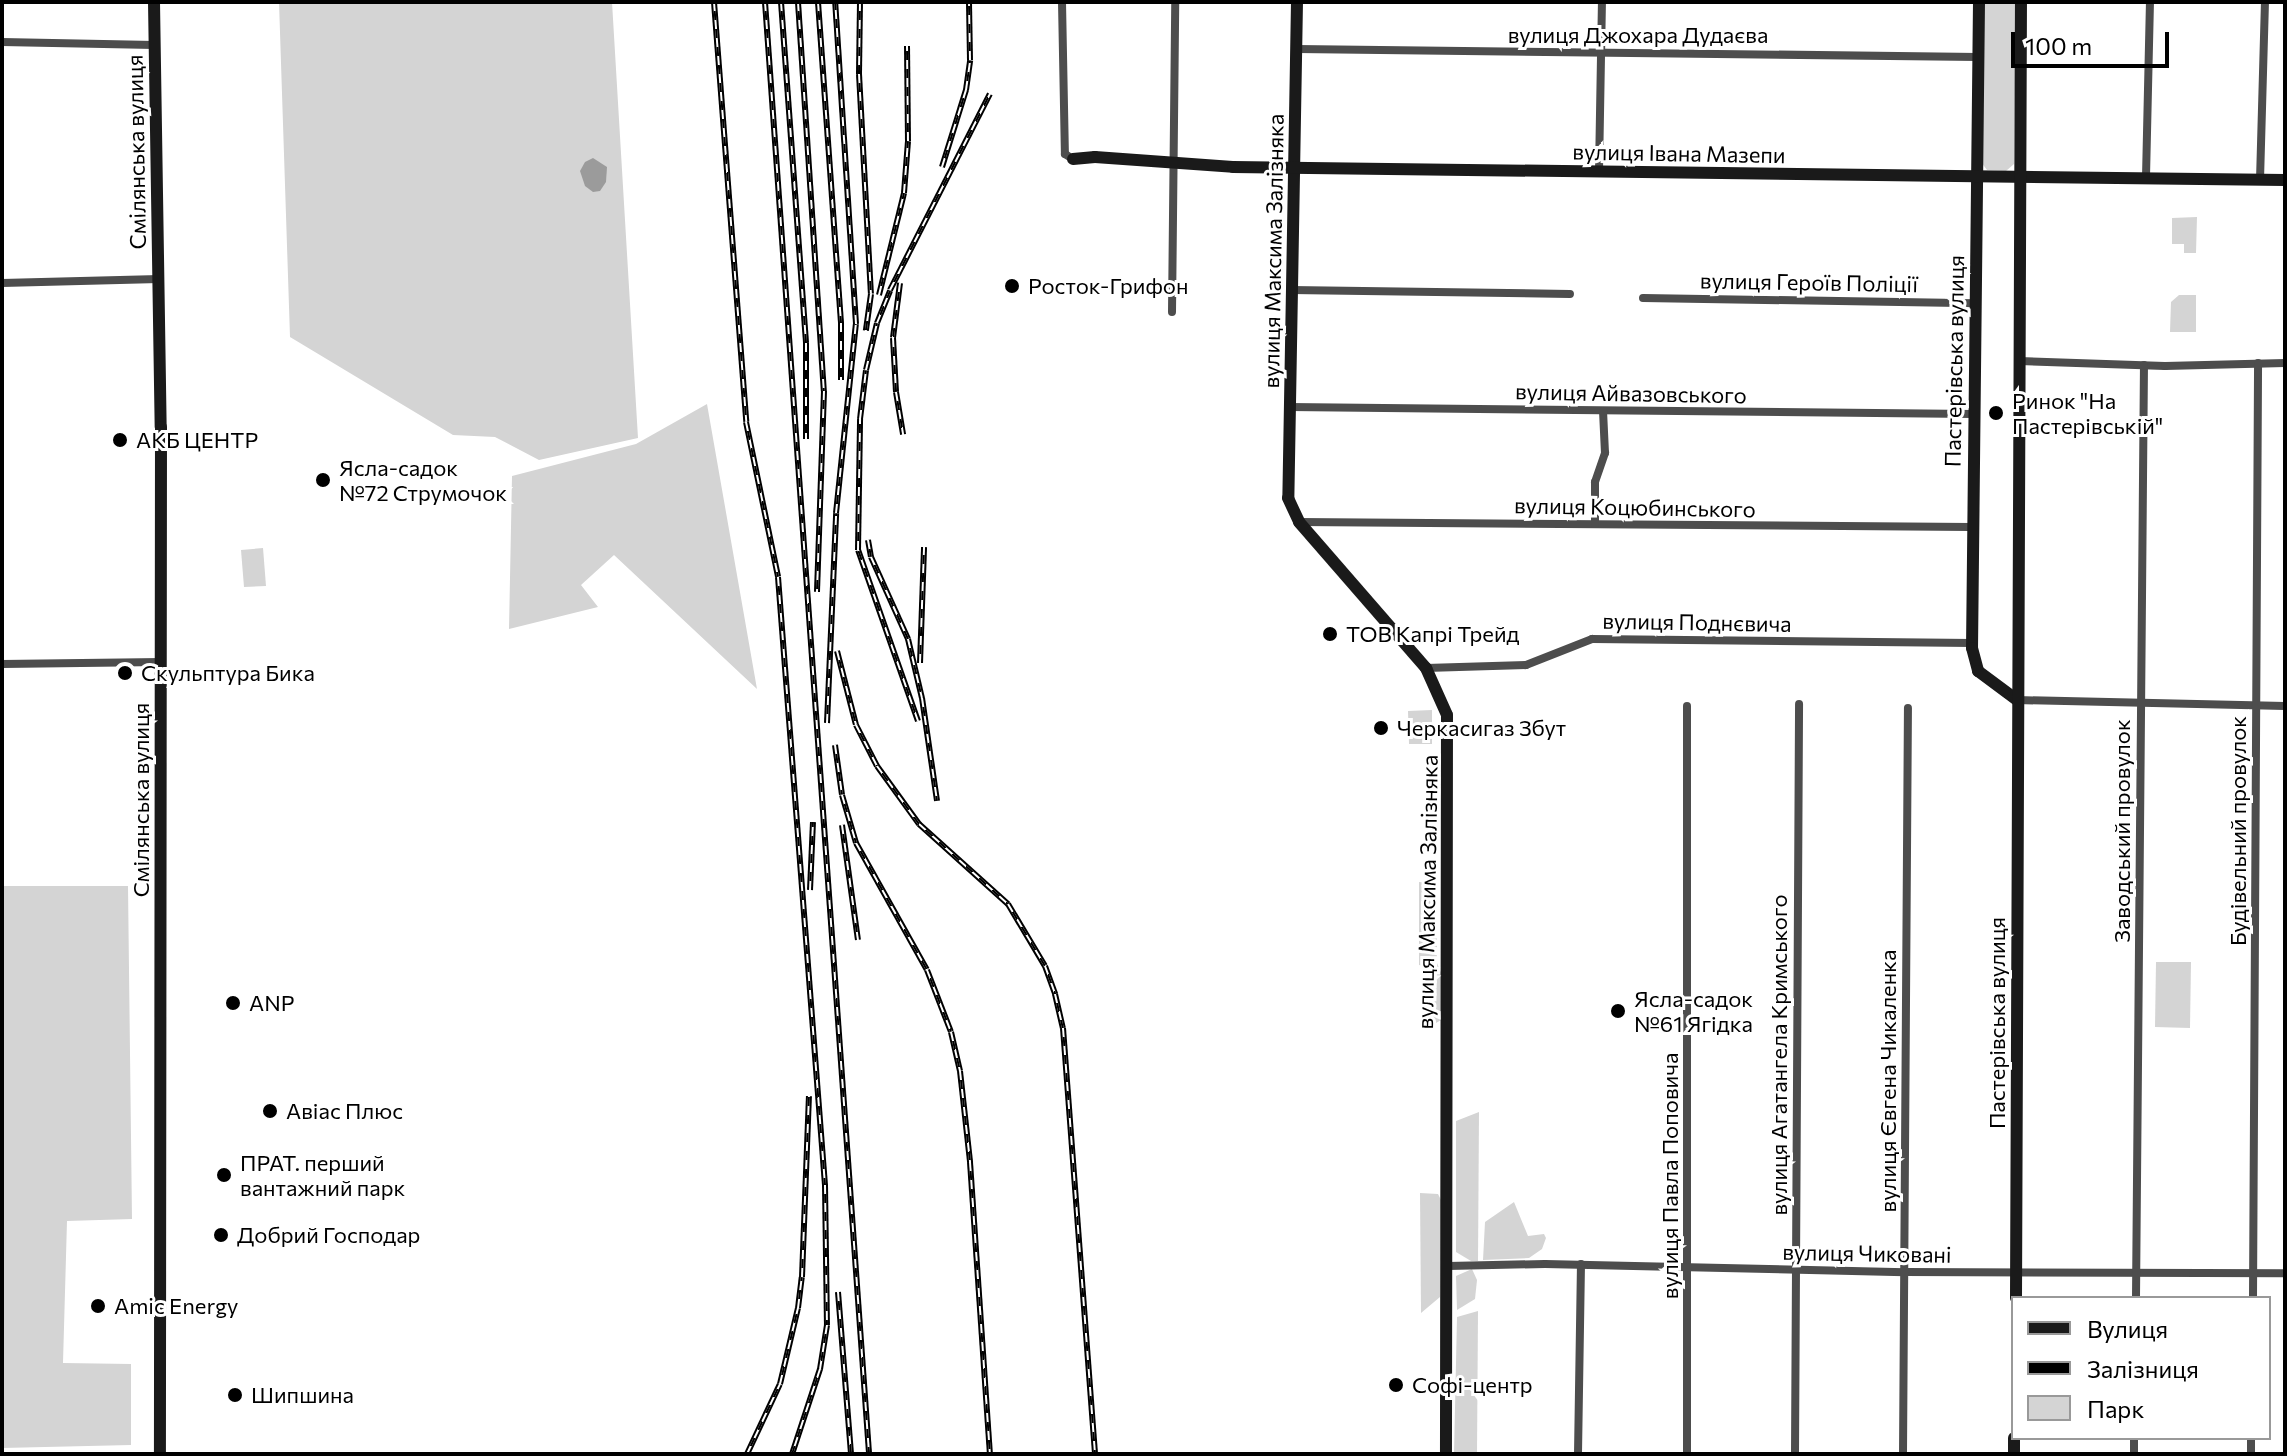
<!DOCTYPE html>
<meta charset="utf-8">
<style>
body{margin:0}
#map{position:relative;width:2287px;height:1456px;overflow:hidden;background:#fff;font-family:Commissioner,sans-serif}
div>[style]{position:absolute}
.green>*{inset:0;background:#d4d4d4}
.water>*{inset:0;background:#9b9b9b}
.street>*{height:8px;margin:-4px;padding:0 4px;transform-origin:4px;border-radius:4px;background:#4d4d4d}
.secondary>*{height:12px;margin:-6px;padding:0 6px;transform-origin:6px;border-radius:6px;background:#1a1a1a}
.rail>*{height:6px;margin-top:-3px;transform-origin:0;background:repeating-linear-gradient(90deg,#fff 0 9px,#000 0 18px);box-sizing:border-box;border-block:2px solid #000}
.dots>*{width:22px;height:22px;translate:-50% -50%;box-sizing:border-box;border:4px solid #fff;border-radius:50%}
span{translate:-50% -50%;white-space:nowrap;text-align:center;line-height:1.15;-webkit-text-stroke:6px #fff;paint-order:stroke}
.street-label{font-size:22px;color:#000}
.poi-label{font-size:22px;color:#000}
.left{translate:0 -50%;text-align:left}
.frame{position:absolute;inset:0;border:4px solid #000;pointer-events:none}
.legend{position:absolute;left:2011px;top:1296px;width:260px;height:144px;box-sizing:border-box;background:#fff;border:2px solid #999;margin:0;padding:10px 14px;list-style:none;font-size:24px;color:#000}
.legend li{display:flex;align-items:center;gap:16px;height:40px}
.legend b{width:40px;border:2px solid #999}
.scale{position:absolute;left:2011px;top:32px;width:158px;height:36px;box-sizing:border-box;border:4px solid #000;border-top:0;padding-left:10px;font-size:24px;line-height:28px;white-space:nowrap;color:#000;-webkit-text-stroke:6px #fff;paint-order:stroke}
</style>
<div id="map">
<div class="green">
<i style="clip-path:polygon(279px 2px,612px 2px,638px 438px,539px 460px,495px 437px,453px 435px,290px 337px)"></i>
<i style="clip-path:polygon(1983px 2px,2016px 2px,2014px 164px,2006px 171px,1987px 170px,1981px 162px)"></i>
<i style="clip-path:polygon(2197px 217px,2196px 253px,2184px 253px,2184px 244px,2172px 244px,2172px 218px)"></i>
<i style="clip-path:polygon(2179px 295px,2196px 295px,2196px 332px,2170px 332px,2171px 302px)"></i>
<i style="clip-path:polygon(707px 404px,757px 689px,614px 555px,581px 585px,598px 607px,509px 629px,512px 476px,636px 444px)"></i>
<i style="clip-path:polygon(263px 548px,266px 586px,244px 587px,241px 550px)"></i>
<i style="clip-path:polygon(1432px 710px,1432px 744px,1409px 744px,1408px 711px)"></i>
<i style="clip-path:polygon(1419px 882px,1432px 883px,1428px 933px,1437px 935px,1437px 963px,1442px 975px,1441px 1020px,1436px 1023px,1431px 1019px,1431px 968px,1419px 965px)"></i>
<i style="clip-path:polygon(2px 886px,128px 886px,132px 1219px,67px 1221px,63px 1363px,131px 1364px,131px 1445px,2px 1448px)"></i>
<i style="clip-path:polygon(2156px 962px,2191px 962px,2190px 1028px,2155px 1027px)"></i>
<i style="clip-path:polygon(1479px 1112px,1478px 1261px,1471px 1261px,1456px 1252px,1456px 1121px)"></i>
<i style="clip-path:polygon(1420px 1193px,1438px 1194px,1441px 1200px,1440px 1297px,1421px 1313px)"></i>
<i style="clip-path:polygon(1514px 1202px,1528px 1236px,1544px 1234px,1546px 1238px,1542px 1249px,1529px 1258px,1483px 1260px,1485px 1222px)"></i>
<i style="clip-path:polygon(1472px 1269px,1477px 1280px,1475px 1299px,1457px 1310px,1456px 1276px)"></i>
<i style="clip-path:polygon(1478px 1311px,1477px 1454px,1454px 1454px,1457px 1317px)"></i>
</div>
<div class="water">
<i style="clip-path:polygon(593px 158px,607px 167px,606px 182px,600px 191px,593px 192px,585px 186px,580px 171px,585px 162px)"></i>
</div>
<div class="street">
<i style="left:1062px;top:2px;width:152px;rotate:88.9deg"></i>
<i style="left:1065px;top:154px;width:9px;rotate:32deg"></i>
<i style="left:2px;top:42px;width:152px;rotate:1.1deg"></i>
<i style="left:1297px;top:49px;width:681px;rotate:0.67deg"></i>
<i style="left:1599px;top:171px;width:169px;rotate:-89deg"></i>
<i style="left:2146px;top:177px;width:175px;rotate:-88.7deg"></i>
<i style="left:2260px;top:180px;width:178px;rotate:-88.4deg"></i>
<i style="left:2px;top:283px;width:157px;rotate:-1.5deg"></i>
<i style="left:1291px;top:290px;width:279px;rotate:0.8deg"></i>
<i style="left:1643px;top:298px;width:332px;rotate:0.9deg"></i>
<i style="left:1172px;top:312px;width:310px;rotate:-89.4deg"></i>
<i style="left:2019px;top:361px;width:146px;rotate:2deg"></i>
<i style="left:2165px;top:366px;width:120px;rotate:-1.4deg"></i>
<i style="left:1289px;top:407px;width:684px;rotate:0.59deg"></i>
<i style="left:1299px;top:522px;width:672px;rotate:0.43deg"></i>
<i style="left:1595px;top:524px;width:42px;rotate:-90deg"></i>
<i style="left:1595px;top:482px;width:31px;rotate:-71deg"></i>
<i style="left:1605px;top:453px;width:42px;rotate:-92.7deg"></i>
<i style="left:2px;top:664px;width:159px;rotate:-0.7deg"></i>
<i style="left:1426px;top:668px;width:100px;rotate:-1.7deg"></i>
<i style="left:1526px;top:665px;width:71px;rotate:-21.5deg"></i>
<i style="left:1592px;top:639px;width:380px;rotate:0.6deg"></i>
<i style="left:2017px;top:700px;width:268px;rotate:1.3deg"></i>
<i style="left:1687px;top:706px;width:748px;rotate:90deg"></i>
<i style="left:1448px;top:1266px;width:97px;rotate:-1.2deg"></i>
<i style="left:1545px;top:1264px;width:360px;rotate:1.3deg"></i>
<i style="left:1905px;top:1272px;width:380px;rotate:0.2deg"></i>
<i style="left:2136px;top:1298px;width:933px;rotate:-89.51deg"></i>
<i style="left:2253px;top:1298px;width:935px;rotate:-89.69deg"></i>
<i style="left:2134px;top:1438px;width:16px;rotate:90deg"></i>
<i style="left:1578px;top:1454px;width:190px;rotate:-89.1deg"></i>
<i style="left:1795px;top:1454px;width:750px;rotate:-89.69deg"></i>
<i style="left:1903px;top:1454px;width:746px;rotate:-89.62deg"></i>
<i style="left:2251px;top:1454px;width:16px;rotate:-90deg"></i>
</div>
<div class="secondary">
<i style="left:154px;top:2px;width:425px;rotate:89.1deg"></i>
<i style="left:161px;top:427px;width:1027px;rotate:90.06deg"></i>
<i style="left:1297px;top:2px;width:496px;rotate:91deg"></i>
<i style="left:1288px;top:498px;width:26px;rotate:65deg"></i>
<i style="left:1299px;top:522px;width:194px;rotate:49deg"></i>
<i style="left:1426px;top:668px;width:51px;rotate:65.9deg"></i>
<i style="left:1447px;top:715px;width:739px;rotate:90.08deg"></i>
<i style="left:1979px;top:2px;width:646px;rotate:90.62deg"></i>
<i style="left:1972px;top:648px;width:24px;rotate:75deg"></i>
<i style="left:1978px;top:671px;width:49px;rotate:36.6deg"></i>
<i style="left:1073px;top:159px;width:22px;rotate:-5deg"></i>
<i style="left:1095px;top:157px;width:138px;rotate:4.1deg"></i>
<i style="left:1233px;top:167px;width:1052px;rotate:0.71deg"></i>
<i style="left:2016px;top:1298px;width:1296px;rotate:-89.78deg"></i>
<i style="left:2014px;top:1454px;width:16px;rotate:-90deg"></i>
</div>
<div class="rail">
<i style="left:714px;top:2px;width:421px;rotate:85.6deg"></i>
<i style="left:746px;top:422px;width:158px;rotate:78.3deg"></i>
<i style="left:778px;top:577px;width:610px;rotate:85.58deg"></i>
<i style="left:825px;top:1185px;width:140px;rotate:89.2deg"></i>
<i style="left:827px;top:1325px;width:45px;rotate:99deg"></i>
<i style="left:820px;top:1369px;width:89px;rotate:108.2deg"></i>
<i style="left:765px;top:2px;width:1456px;rotate:85.9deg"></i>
<i style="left:781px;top:2px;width:342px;rotate:85.8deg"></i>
<i style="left:806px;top:343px;width:96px;rotate:90deg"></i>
<i style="left:798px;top:2px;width:390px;rotate:86.2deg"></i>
<i style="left:824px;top:391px;width:201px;rotate:92deg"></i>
<i style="left:818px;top:2px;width:322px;rotate:85.9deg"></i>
<i style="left:841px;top:323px;width:57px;rotate:90deg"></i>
<i style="left:860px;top:2px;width:72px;rotate:90.8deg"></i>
<i style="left:859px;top:74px;width:220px;rotate:86.9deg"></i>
<i style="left:871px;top:294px;width:37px;rotate:98deg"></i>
<i style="left:942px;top:167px;width:81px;rotate:-72.7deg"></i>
<i style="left:966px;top:90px;width:30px;rotate:-82deg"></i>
<i style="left:970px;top:60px;width:58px;rotate:-91deg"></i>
<i style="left:900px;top:283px;width:55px;rotate:97.3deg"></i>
<i style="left:893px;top:338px;width:54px;rotate:86.8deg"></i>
<i style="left:896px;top:392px;width:43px;rotate:80.5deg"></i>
<i style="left:879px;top:295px;width:105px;rotate:-76.2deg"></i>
<i style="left:904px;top:193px;width:52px;rotate:-85.6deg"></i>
<i style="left:908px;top:141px;width:95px;rotate:-90.6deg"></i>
<i style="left:868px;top:540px;width:17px;rotate:80deg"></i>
<i style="left:871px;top:557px;width:90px;rotate:65.7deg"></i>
<i style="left:908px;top:639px;width:61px;rotate:76.7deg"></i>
<i style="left:922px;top:698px;width:104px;rotate:81.7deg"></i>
<i style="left:837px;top:651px;width:76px;rotate:75.6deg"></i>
<i style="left:856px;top:725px;width:46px;rotate:62.9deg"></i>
<i style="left:877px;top:766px;width:72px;rotate:54.1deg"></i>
<i style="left:919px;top:824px;width:120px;rotate:42deg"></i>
<i style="left:1008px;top:904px;width:72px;rotate:59.2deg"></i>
<i style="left:1045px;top:966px;width:30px;rotate:70deg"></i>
<i style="left:1055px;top:994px;width:35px;rotate:77deg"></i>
<i style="left:1063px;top:1028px;width:427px;rotate:85.7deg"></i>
<i style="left:920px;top:663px;width:116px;rotate:-88deg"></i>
<i style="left:918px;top:721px;width:181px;rotate:-109.3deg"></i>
<i style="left:858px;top:550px;width:131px;rotate:-89.1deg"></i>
<i style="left:860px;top:419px;width:49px;rotate:-83deg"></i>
<i style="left:866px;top:370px;width:48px;rotate:-76.8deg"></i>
<i style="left:877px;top:323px;width:35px;rotate:-68deg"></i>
<i style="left:890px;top:290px;width:220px;rotate:-63deg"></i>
<i style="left:827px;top:723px;width:210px;rotate:-87.5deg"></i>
<i style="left:836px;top:513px;width:190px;rotate:-84deg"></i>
<i style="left:856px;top:324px;width:323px;rotate:-93.7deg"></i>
<i style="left:835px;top:745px;width:50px;rotate:82deg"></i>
<i style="left:842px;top:795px;width:50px;rotate:73.7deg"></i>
<i style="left:856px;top:843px;width:145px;rotate:60.8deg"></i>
<i style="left:927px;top:970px;width:66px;rotate:68.8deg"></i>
<i style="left:951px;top:1032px;width:40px;rotate:77deg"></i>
<i style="left:960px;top:1071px;width:92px;rotate:83.7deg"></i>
<i style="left:970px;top:1162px;width:293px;rotate:86.1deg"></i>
<i style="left:842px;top:825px;width:116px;rotate:82.1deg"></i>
<i style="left:810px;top:890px;width:68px;rotate:-87.5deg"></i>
<i style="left:838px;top:1292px;width:163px;rotate:85.4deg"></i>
<i style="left:747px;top:1454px;width:77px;rotate:-64.8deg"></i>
<i style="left:780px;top:1384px;width:78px;rotate:-76.7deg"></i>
<i style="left:798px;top:1308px;width:31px;rotate:-83deg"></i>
<i style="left:802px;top:1277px;width:181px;rotate:-87.8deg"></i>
</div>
<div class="dots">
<i style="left:1012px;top:286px;background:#000"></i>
<i style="left:1996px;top:413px;background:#000"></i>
<i style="left:120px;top:440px;background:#000"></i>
<i style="left:323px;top:480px;background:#000"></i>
<i style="left:1330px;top:634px;background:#000"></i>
<i style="left:125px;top:673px;background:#000"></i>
<i style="left:1381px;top:728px;background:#000"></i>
<i style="left:233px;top:1003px;background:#000"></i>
<i style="left:1618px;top:1011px;background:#000"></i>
<i style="left:270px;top:1111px;background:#000"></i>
<i style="left:224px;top:1175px;background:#000"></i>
<i style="left:221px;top:1235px;background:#000"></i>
<i style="left:98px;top:1306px;background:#000"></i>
<i style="left:1396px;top:1385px;background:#000"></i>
<i style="left:235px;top:1395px;background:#000"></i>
</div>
<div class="street-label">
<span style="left:1638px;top:35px">вулиця Джохара Дудаєва</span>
<span style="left:136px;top:152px;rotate:-91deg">Смілянська вулиця</span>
<span style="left:1679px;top:153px;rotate:1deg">вулиця Івана Мазепи</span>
<span style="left:1273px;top:251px;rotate:-89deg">вулиця Максима Залізняка</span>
<span style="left:1809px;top:282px;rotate:1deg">вулиця Героїв Поліції</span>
<span style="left:1954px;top:361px;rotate:-89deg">Пастерівська вулиця</span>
<span style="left:1631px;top:393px;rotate:1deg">вулиця Айвазовського</span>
<span style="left:1635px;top:507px;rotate:1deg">вулиця Коцюбинського</span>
<span style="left:1697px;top:622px;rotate:1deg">вулиця Поднєвича</span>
<span style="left:141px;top:800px;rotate:-90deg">Смілянська вулиця</span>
<span style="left:2122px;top:831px;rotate:-90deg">Заводський провулок</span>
<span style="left:2238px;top:831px;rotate:-90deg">Будівельний провулок</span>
<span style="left:1427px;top:892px;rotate:-89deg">вулиця Максима Залізняка</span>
<span style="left:1997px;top:1023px;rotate:-90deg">Пастерівська вулиця</span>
<span style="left:1779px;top:1055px;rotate:-90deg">вулиця Агатангела Кримського</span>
<span style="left:1888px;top:1081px;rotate:-90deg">вулиця Євгена Чикаленка</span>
<span style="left:1670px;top:1176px;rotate:-90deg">вулиця Павла Поповича</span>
<span style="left:1867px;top:1253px;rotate:1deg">вулиця Чиковані</span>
</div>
<div class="poi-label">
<span class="left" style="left:1028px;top:286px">Росток-Грифон</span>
<span class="left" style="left:2012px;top:413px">Ринок "На<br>Пастерівській"</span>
<span class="left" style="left:136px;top:440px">АКБ ЦЕНТР</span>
<span class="left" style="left:339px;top:480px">Ясла-садок<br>№72 Струмочок</span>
<span class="left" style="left:1346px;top:634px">ТОВ Капрі Трейд</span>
<span class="left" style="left:141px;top:673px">Cкульптура Бика</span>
<span class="left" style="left:1397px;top:728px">Черкасигаз Збут</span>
<span class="left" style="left:1634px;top:1011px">Ясла-садок<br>№61 Ягідка</span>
<span class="left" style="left:249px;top:1003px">ANP</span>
<span class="left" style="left:286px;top:1111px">Авіас Плюс</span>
<span class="left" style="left:240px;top:1175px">ПРАТ. перший<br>вантажний парк</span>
<span class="left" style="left:237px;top:1235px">Добрий Господар</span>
<span class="left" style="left:114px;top:1306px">Amic Energy</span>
<span class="left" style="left:1412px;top:1385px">Софі-центр</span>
<span class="left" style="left:251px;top:1395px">Шипшина</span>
</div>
<div class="frame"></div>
<ul class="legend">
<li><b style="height:10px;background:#1a1a1a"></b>Вулиця</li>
<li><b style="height:10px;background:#000"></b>Залізниця</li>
<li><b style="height:22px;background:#d4d4d4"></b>Парк</li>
</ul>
<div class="scale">100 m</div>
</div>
